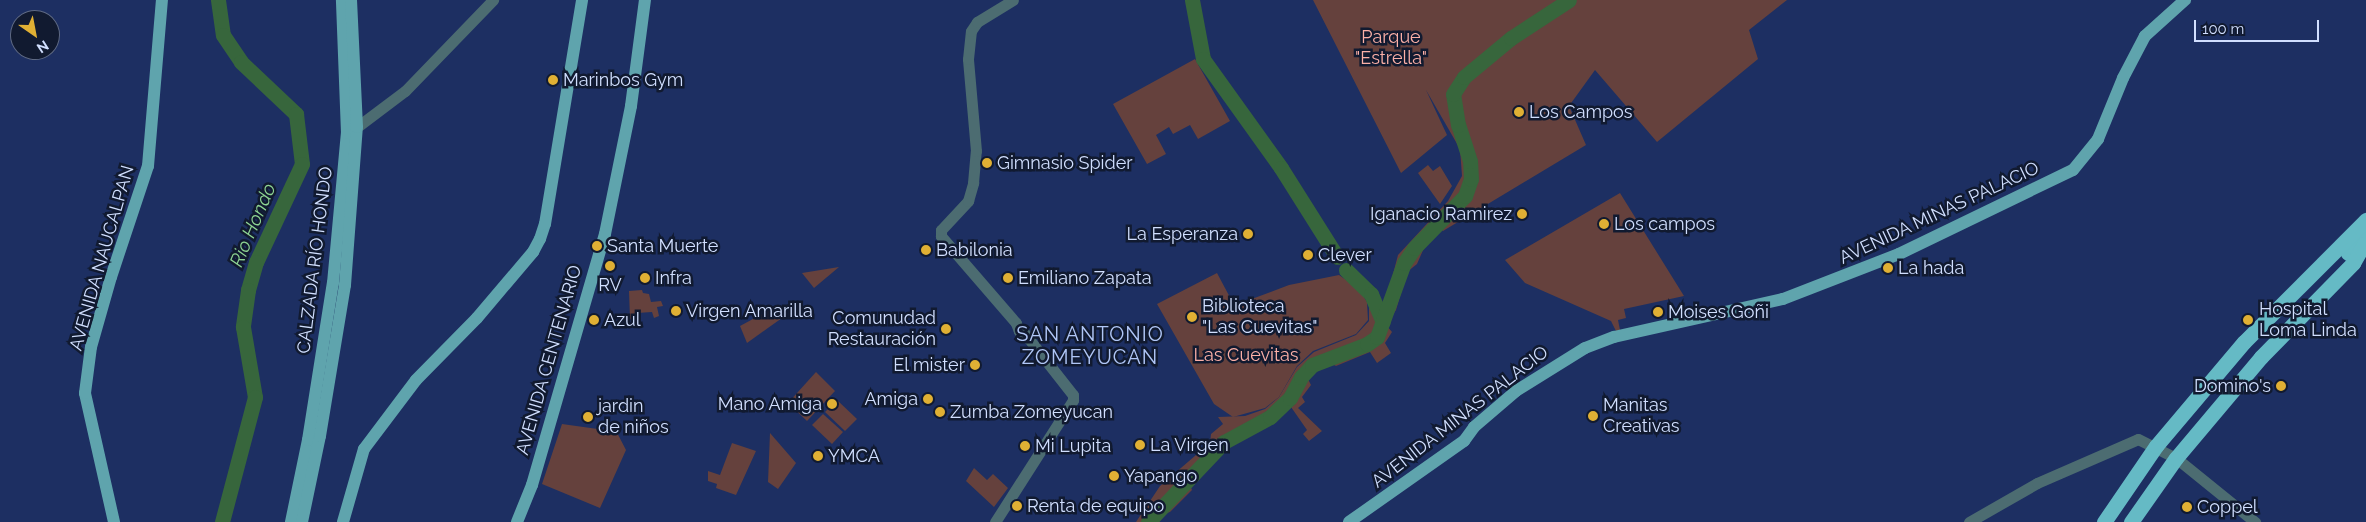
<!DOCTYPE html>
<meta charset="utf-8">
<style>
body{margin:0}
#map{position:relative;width:2366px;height:522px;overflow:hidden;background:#1d2f62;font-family:Raleway,sans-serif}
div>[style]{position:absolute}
.green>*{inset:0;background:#65413d}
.river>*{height:15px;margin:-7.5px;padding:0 7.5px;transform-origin:7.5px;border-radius:7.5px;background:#37663c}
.minor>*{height:11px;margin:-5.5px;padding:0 5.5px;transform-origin:5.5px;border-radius:5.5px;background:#4c6c71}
.major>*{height:12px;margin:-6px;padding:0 6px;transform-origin:6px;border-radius:6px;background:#5fa4ad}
.highway>*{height:15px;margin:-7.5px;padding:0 7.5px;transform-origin:7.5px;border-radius:7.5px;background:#65bac5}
.dots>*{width:14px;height:14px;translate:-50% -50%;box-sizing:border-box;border:2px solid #111a30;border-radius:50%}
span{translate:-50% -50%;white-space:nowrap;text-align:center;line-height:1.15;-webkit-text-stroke:5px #111a30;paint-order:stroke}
.park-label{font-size:18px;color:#fcb0a7}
.poi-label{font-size:18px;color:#d1dfff}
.left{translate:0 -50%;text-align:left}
.right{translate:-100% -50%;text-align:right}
.street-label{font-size:18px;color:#d1dfff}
.water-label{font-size:19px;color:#8ed493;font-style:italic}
.quarter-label{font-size:20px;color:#b0c6f7;letter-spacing:1px}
.north{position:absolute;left:10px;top:10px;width:50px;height:50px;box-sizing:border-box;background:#111a30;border:1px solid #5e6983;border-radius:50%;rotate:147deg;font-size:14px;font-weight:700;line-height:20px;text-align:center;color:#d1dfff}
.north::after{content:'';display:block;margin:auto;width:18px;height:22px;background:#e0b034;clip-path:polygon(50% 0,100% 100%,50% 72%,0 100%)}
.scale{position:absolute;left:2194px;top:20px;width:125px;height:22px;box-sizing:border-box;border:2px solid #d1dfff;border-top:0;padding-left:6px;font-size:15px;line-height:18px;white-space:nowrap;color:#d1dfff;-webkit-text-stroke:4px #111a30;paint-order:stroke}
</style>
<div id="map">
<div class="green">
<i style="clip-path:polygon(1313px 0,1787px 0,1749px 30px,1758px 59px,1657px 142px,1595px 70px,1569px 106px,1586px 145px,1443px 231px,1440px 228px,1427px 241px,1417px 264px,1407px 272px,1396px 310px,1386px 325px,1392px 332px,1385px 343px,1391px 353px,1377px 363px,1370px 352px,1336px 366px,1328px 362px,1308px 379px,1311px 385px,1302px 397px,1305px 402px,1298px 408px,1322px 431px,1309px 441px,1303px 434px,1307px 430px,1291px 407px,1286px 410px,1277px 407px,1268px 415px,1222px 440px,1187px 478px,1192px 490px,1170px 512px,1163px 514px,1159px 522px,1136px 522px,1160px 486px,1210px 443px,1211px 434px,1223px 424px,1218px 417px,1245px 416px,1265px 409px,1279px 397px,1297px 367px,1314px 352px,1356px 335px,1369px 321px,1369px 301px,1360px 289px,1340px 274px,1346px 272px,1370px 295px,1381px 320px,1398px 255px,1448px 201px,1462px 176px,1460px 149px,1426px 90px,1447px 135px,1401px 173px)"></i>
<i style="clip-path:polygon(1195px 59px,1230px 121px,1198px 139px,1190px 125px,1173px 134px,1169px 127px,1156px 135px,1166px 154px,1147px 164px,1113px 104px)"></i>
<i style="clip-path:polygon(1428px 165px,1433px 171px,1440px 166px,1452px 186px,1440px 204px,1418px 173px)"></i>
<i style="clip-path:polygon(1620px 193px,1684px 296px,1624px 309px,1626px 318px,1618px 320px,1620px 330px,1616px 331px,1611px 321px,1525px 283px,1505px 260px)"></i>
<i style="clip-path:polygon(839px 267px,814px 288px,802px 273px)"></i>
<i style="clip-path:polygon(1217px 273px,1233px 303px,1241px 303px,1289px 285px,1339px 275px,1359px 289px,1367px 302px,1368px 320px,1356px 334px,1313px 351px,1297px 366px,1279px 397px,1265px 408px,1233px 417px,1214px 404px,1157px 304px)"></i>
<i style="clip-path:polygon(642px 290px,643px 293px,649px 294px,651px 302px,661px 301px,663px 306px,657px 307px,659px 316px,654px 318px,652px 312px,637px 313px,637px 320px,630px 319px,629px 291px)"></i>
<i style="clip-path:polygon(775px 307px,782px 318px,747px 343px,740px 326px)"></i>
<i style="clip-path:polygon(816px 372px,835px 391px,807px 421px,788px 403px)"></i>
<i style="clip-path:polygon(837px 400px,857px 419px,845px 431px,825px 412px)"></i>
<i style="clip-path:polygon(823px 414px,843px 432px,832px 444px,812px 425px)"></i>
<i style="clip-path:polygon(562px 424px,612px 431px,613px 425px,626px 450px,600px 508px,542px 484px)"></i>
<i style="clip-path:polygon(770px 433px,796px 463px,778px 489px,768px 482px)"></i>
<i style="clip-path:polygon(732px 443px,756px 451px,736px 495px,716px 488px,717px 484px,708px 481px,708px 471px,720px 475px)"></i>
<i style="clip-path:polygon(974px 468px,987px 480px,993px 474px,1008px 488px,994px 507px,966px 481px)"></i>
</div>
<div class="river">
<i style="left:218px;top:0;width:35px;rotate:82deg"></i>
<i style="left:223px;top:35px;width:32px;rotate:56deg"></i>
<i style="left:241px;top:62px;width:76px;rotate:43.4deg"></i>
<i style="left:296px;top:114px;width:50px;rotate:83.2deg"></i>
<i style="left:302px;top:164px;width:108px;rotate:115.1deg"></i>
<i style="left:256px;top:262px;width:29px;rotate:106deg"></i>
<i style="left:248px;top:290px;width:37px;rotate:98deg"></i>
<i style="left:243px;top:327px;width:71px;rotate:80.3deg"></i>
<i style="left:255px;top:397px;width:129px;rotate:104.8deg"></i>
<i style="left:1192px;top:0;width:60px;rotate:79.4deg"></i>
<i style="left:1203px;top:59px;width:134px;rotate:54.4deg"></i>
<i style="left:1281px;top:168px;width:105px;rotate:57.8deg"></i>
<i style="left:1346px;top:270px;width:35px;rotate:44deg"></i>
<i style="left:1371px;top:294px;width:30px;rotate:67deg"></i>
<i style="left:1148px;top:522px;width:110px;rotate:-46.5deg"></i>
<i style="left:1224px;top:442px;width:52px;rotate:-28.5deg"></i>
<i style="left:1270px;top:417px;width:28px;rotate:-44deg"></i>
<i style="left:1290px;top:398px;width:24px;rotate:-62deg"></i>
<i style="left:1301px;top:377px;width:16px;rotate:-47deg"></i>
<i style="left:1312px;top:365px;width:59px;rotate:-20.9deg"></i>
<i style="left:1367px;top:344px;width:12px;rotate:-35deg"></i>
<i style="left:1377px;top:337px;width:79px;rotate:-70deg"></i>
<i style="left:1404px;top:263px;width:18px;rotate:-56deg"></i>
<i style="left:1414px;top:248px;width:73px;rotate:-45.6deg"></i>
<i style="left:1465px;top:196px;width:18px;rotate:-71deg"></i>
<i style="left:1471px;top:179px;width:18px;rotate:-93deg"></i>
<i style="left:1470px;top:161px;width:38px;rotate:-108deg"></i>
<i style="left:1458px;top:125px;width:31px;rotate:-99deg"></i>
<i style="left:1453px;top:94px;width:20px;rotate:-57deg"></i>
<i style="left:1464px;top:77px;width:61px;rotate:-39.7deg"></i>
<i style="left:1511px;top:38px;width:69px;rotate:-33.2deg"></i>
</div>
<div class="minor">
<i style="left:357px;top:127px;width:60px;rotate:-36.9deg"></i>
<i style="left:405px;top:91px;width:127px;rotate:-46deg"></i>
<i style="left:995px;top:522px;width:145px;rotate:-57.4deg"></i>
<i style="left:1073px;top:400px;width:5px;rotate:-90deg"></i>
<i style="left:1073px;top:395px;width:78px;rotate:-128.2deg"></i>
<i style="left:1025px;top:334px;width:7px;rotate:-153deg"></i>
<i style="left:1019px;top:331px;width:9px;rotate:-111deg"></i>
<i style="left:1016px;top:323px;width:115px;rotate:-130.8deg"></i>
<i style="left:941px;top:236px;width:6px;rotate:-90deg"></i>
<i style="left:941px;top:230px;width:40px;rotate:-47deg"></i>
<i style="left:968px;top:201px;width:19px;rotate:-74deg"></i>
<i style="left:973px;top:183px;width:32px;rotate:-85deg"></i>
<i style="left:976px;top:151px;width:92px;rotate:-95deg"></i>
<i style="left:968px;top:59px;width:28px;rotate:-84deg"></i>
<i style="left:971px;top:31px;width:11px;rotate:-56deg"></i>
<i style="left:977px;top:22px;width:42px;rotate:-31.4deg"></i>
<i style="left:1969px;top:522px;width:78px;rotate:-29.8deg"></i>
<i style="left:2037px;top:483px;width:110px;rotate:-23.5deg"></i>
<i style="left:2138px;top:439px;width:42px;rotate:26.6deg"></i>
<i style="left:2176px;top:458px;width:102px;rotate:39deg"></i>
</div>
<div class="major">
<i style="left:114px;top:522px;width:132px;rotate:-102.7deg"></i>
<i style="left:85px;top:393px;width:46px;rotate:-82.6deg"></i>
<i style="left:91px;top:347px;width:73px;rotate:-74.1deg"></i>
<i style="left:111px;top:277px;width:117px;rotate:-71.6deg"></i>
<i style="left:148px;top:166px;width:167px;rotate:-85.2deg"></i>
<i style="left:291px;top:522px;width:84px;rotate:-78.3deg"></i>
<i style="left:308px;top:440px;width:159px;rotate:-81deg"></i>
<i style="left:333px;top:283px;width:151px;rotate:-84.7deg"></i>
<i style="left:347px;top:133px;width:133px;rotate:-92.2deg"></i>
<i style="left:302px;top:522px;width:88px;rotate:-78.2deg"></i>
<i style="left:320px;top:436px;width:153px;rotate:-80.6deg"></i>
<i style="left:345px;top:285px;width:158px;rotate:-85.7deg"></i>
<i style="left:357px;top:127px;width:127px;rotate:-92.7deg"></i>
<i style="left:343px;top:522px;width:76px;rotate:-74deg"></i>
<i style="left:364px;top:449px;width:86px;rotate:-53deg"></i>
<i style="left:416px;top:380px;width:87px;rotate:-45.5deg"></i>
<i style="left:477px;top:318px;width:87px;rotate:-49.7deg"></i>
<i style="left:533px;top:252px;width:15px;rotate:-62deg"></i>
<i style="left:540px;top:239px;width:16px;rotate:-72deg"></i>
<i style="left:545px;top:224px;width:227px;rotate:-80.6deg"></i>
<i style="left:517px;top:522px;width:40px;rotate:-68deg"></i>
<i style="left:532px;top:485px;width:261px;rotate:-73.8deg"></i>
<i style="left:605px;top:234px;width:131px;rotate:-78.5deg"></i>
<i style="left:631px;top:106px;width:107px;rotate:-82.5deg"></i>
<i style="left:1349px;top:522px;width:141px;rotate:-35.2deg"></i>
<i style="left:1464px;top:441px;width:17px;rotate:-54deg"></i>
<i style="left:1474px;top:427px;width:55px;rotate:-40.6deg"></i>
<i style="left:1516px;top:391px;width:81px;rotate:-31.9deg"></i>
<i style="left:1585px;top:348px;width:31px;rotate:-21deg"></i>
<i style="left:1614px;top:337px;width:173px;rotate:-12.7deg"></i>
<i style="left:1783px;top:299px;width:124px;rotate:-21.2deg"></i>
<i style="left:1899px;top:254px;width:193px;rotate:-25.8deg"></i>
<i style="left:2073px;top:170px;width:40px;rotate:-51deg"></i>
<i style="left:2098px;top:139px;width:66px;rotate:-67.7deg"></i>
<i style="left:2123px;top:78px;width:47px;rotate:-62.4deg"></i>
<i style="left:2145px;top:36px;width:54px;rotate:-42deg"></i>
</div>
<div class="highway">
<i style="left:2348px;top:253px;width:25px;rotate:-45deg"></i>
<i style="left:2104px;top:522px;width:92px;rotate:-55.6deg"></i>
<i style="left:2156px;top:446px;width:136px;rotate:-49.8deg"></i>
<i style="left:2244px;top:342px;width:173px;rotate:-45deg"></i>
<i style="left:2131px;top:522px;width:78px;rotate:-54.9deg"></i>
<i style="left:2176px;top:458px;width:132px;rotate:-49.9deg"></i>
<i style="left:2261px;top:357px;width:132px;rotate:-45.6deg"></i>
<i style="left:2353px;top:263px;width:22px;rotate:-60deg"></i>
</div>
<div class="dots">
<i style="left:553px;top:80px;background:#e0b034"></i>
<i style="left:1519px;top:112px;background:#e0b034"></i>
<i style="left:987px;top:163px;background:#e0b034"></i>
<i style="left:1522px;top:214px;background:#e0b034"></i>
<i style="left:1604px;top:224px;background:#e0b034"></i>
<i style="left:1248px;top:234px;background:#e0b034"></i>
<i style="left:597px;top:246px;background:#e0b034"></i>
<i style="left:926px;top:250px;background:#e0b034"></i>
<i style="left:1308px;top:255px;background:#e0b034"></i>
<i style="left:610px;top:266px;background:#e0b034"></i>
<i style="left:1888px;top:268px;background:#e0b034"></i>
<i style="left:645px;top:278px;background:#e0b034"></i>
<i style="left:1008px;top:278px;background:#e0b034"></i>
<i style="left:676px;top:311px;background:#e0b034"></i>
<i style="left:1658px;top:312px;background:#e0b034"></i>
<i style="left:1192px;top:317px;background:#e0b034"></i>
<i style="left:594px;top:320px;background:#e0b034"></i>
<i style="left:2248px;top:320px;background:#e0b034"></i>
<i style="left:946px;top:329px;background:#e0b034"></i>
<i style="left:975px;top:365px;background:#e0b034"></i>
<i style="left:2281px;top:386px;background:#e0b034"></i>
<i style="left:928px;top:399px;background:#e0b034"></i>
<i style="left:832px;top:404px;background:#e0b034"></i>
<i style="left:940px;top:412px;background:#e0b034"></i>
<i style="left:1593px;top:416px;background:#e0b034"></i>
<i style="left:588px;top:417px;background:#e0b034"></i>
<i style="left:1140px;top:445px;background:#e0b034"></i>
<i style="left:1025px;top:446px;background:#e0b034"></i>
<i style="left:818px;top:456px;background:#e0b034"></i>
<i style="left:1114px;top:476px;background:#e0b034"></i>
<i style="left:1017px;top:506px;background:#e0b034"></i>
<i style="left:2187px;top:507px;background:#e0b034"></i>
</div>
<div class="park-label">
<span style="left:1391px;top:48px">Parque<br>"Estrella"</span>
<span style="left:1246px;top:355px">Las Cuevitas</span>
</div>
<div class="poi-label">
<span class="left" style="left:563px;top:80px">Marinbos Gym</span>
<span class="left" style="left:1529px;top:112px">Los Campos</span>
<span class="left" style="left:997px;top:163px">Gimnasio Spider</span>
<span class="right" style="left:1512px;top:214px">Iganacio Ramirez</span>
<span class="left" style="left:1614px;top:224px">Los campos</span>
<span class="right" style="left:1238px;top:234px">La Esperanza</span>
<span class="left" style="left:607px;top:246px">Santa Muerte</span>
<span class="left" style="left:936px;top:250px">Babilonia</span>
<span class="left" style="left:1318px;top:255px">Clever</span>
<span class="left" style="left:1898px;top:268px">La hada</span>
<span class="left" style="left:655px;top:278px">Infra</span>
<span class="left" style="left:1018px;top:278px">Emiliano Zapata</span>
<span style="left:610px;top:285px">RV</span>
<span class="left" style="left:1202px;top:317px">Biblioteca<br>"Las Cuevitas"</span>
<span class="left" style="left:2259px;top:320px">Hospital<br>Loma Linda</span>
<span class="left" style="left:686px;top:311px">Virgen Amarilla</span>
<span class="left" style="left:1668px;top:312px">Moises Goñi</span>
<span class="right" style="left:936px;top:329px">Comunudad<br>Restauración</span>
<span class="left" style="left:604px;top:320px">Azul</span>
<span class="right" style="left:965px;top:365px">El mister</span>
<span class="right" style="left:2271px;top:386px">Domino's</span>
<span class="right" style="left:918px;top:399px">Amiga</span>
<span class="right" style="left:822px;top:404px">Mano Amiga</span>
<span class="left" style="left:1603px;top:416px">Manitas<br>Creativas</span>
<span class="left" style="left:598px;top:417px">jardin<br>de niños</span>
<span class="left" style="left:950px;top:412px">Zumba Zomeyucan</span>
<span class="left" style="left:1150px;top:445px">La Virgen</span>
<span class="left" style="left:1035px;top:446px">Mi Lupita</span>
<span class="left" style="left:828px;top:456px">YMCA</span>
<span class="left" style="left:1124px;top:476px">Yapango</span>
<span class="left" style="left:1027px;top:506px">Renta de equipo</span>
<span class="left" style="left:2197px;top:507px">Coppel</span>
</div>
<div class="street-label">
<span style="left:1939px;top:213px;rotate:-25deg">AVENIDA MINAS PALACIO</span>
<span style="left:102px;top:258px;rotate:-74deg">AVENIDA NAUCALPAN</span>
<span style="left:315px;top:260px;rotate:-83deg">CALZADA RÍO HONDO</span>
<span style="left:549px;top:360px;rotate:-74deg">AVENIDA CENTENARIO</span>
<span style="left:1460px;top:417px;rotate:-38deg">AVENIDA MINAS PALACIO</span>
</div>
<div class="water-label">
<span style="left:253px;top:225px;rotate:-67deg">Rio Hondo</span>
</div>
<div class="quarter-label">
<span style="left:1090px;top:346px">SAN ANTONIO<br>ZOMEYUCAN</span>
</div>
<div class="north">N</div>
<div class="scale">100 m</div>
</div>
